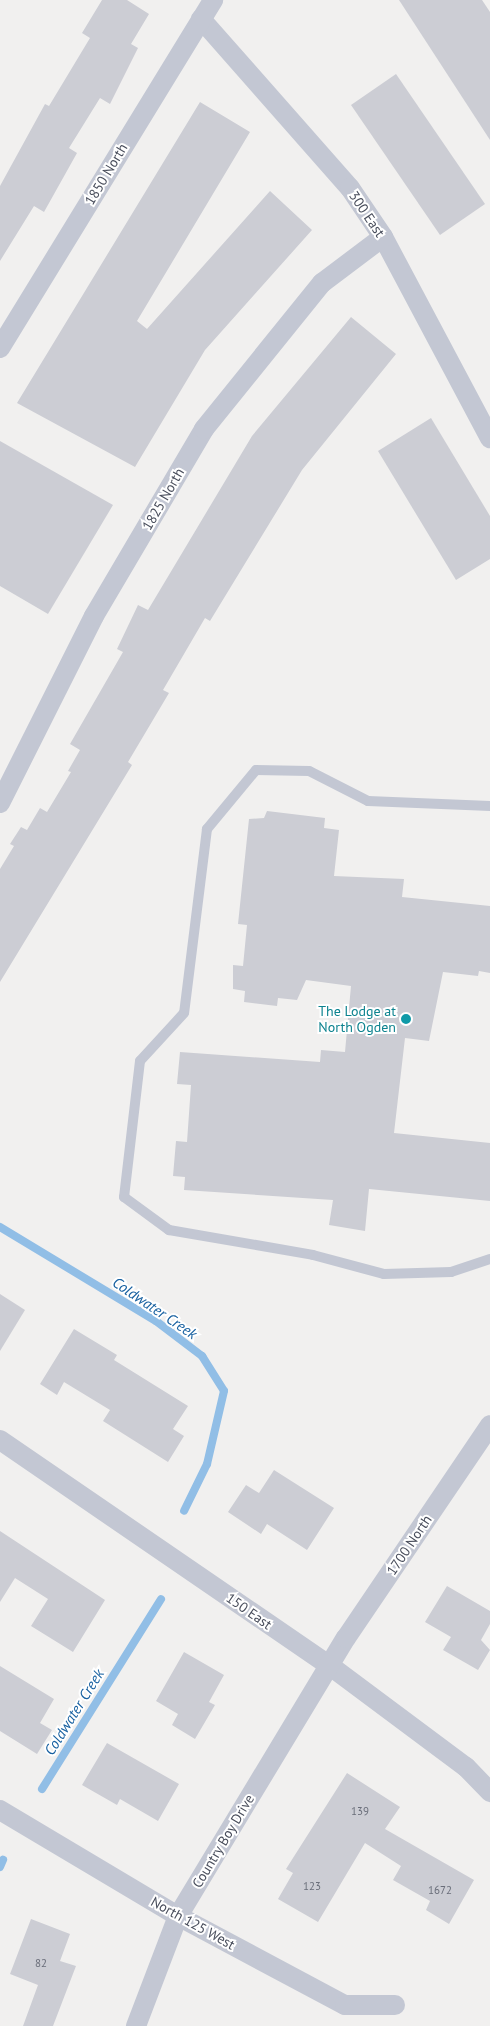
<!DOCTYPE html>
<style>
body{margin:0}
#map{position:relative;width:490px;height:2026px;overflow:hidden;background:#f1f0ef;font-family:"PT Sans",sans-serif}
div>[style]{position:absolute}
.stream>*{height:8px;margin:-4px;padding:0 4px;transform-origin:4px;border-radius:4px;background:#91bee6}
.building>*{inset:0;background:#cccdd4}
.service>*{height:10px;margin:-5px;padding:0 5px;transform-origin:5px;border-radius:5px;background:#c3c7d3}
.minor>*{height:20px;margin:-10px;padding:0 10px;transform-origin:10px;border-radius:10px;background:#c3c7d3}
.dots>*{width:14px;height:14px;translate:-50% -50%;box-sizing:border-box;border:2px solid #fff;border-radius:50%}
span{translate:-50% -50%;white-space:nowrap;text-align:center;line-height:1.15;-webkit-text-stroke:4px #fff;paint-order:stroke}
.number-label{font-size:11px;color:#696d79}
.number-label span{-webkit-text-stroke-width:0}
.street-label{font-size:14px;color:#484d5b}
.culture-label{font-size:14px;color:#0d838f}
.right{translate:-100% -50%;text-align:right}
.water-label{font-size:15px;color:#1760a0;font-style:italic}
</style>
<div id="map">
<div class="stream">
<i style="left:0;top:1227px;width:182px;rotate:31.1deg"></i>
<i style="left:156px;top:1321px;width:58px;rotate:37.3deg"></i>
<i style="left:202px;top:1356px;width:41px;rotate:57.8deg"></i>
<i style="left:224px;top:1391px;width:75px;rotate:103.1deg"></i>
<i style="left:207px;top:1464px;width:52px;rotate:116.1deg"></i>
<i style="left:42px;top:1789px;width:224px;rotate:-57.9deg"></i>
<i style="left:0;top:1867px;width:8px;rotate:-67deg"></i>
</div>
<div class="building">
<i style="clip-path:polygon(102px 0,127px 0,149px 14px,131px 44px,138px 48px,110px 104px,100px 98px,69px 148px,77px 153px,44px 212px,34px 206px,0 261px,0 186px,45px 104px,49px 106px,90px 38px,82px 33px)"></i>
<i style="clip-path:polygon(399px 0,482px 0,490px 12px,490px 140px)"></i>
<i style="clip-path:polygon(396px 74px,485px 204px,440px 235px,351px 105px)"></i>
<i style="clip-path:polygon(200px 102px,250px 132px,137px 321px,147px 329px,270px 191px,312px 230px,205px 350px,135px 467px,17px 403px)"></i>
<i style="clip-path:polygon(351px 317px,396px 354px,302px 470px,210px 621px,205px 618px,163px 690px,169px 693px,128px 762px,132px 765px,0 982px,0 869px,14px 846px,10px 844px,21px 827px,27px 830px,40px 808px,47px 812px,71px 772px,68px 771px,80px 750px,70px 744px,123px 652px,117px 649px,138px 605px,148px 610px,252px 436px)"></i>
<i style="clip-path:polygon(431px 418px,490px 516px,490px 559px,456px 580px,378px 451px)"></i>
<i style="clip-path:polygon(0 441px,113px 505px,48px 614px,0 586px)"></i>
<i style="clip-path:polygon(267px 811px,325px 818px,324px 828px,339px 830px,334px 876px,404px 879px,402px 897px,490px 906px,490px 973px,479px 971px,478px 976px,443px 972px,429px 1041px,405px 1038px,394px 1133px,490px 1143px,490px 1201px,369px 1189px,365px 1231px,329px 1225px,333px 1200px,184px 1190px,185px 1177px,173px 1176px,176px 1141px,187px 1142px,191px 1085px,177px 1084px,180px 1052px,320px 1062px,321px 1050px,345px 1052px,351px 986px,306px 980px,297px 1000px,278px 998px,277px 1006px,244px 1002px,245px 991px,233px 989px,233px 965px,243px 966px,247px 925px,238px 924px,249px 819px,264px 818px)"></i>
<i style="clip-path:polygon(0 1294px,25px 1310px,0 1351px)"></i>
<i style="clip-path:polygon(74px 1329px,117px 1355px,114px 1360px,188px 1406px,173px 1429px,184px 1436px,168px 1462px,103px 1421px,110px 1410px,64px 1382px,57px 1395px,40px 1384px)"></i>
<i style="clip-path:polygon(274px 1470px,334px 1508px,307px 1550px,267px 1524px,261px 1534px,228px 1512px,246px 1485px,259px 1493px)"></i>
<i style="clip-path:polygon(0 1531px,105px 1600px,73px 1652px,31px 1626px,48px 1599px,15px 1578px,0 1602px)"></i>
<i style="clip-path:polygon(447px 1586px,490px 1611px,490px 1624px,481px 1640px,490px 1650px,478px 1670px,443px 1650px,451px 1637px,425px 1622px)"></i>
<i style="clip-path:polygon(184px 1652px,224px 1675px,209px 1702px,215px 1705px,195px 1739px,172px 1725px,178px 1714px,156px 1701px)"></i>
<i style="clip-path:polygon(0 1666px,54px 1699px,40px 1723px,52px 1730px,37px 1754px,0 1731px)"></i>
<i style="clip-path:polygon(107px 1743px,179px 1784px,158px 1821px,120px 1799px,117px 1805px,82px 1785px)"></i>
<i style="clip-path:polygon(347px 1773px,400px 1807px,385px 1829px,474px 1880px,449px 1924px,426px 1910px,430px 1901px,393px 1880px,401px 1866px,365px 1843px,318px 1922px,278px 1899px,293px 1873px,286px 1869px)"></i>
<i style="clip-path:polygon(31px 1919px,70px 1934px,60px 1961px,76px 1966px,53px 2026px,23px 2026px,38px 1985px,10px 1974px)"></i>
</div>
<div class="service">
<i style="left:490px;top:806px;width:122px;rotate:-177.7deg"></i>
<i style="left:368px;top:801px;width:66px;rotate:-153deg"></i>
<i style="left:309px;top:771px;width:53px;rotate:-178.9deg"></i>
<i style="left:256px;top:770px;width:77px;rotate:129.7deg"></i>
<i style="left:207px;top:829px;width:185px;rotate:97.1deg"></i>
<i style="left:184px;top:1013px;width:65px;rotate:132.5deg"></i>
<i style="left:140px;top:1061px;width:137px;rotate:96.7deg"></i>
<i style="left:124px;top:1197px;width:56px;rotate:36.3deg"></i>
<i style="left:169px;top:1230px;width:146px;rotate:9.8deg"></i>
<i style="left:313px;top:1255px;width:73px;rotate:15deg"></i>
<i style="left:384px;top:1274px;width:67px;rotate:-1.7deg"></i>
<i style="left:451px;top:1272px;width:41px;rotate:-18.4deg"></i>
</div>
<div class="minor">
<i style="left:201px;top:19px;width:225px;rotate:48.6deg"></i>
<i style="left:350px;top:188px;width:59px;rotate:56deg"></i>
<i style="left:383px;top:237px;width:228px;rotate:62deg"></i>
<i style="left:0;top:348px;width:408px;rotate:-58.5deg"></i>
<i style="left:0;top:803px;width:209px;rotate:-63.3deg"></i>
<i style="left:94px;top:616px;width:217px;rotate:-59.5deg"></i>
<i style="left:204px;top:429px;width:188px;rotate:-51.1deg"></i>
<i style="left:322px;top:283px;width:76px;rotate:-37deg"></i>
<i style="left:0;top:1440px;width:399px;rotate:34.4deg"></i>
<i style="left:329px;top:1665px;width:171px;rotate:36.7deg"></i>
<i style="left:466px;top:1767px;width:35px;rotate:46deg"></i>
<i style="left:0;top:1810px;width:207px;rotate:30.8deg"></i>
<i style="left:178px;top:1916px;width:189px;rotate:28.1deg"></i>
<i style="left:345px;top:2005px;width:50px"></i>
<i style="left:136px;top:2026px;width:118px;rotate:-69.1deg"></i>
<i style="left:178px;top:1916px;width:325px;rotate:-58.9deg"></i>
<i style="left:346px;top:1638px;width:257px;rotate:-55.9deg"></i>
</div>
<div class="dots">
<i style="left:406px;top:1019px;background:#0f9aa8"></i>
</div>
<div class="number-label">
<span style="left:360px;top:1811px">139</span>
<span style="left:312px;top:1886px">123</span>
<span style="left:440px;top:1890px">1672</span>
<span style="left:41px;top:1963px">82</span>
</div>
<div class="street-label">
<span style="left:106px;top:174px;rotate:-59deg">1850 North</span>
<span style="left:367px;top:214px;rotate:56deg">300 East</span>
<span style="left:163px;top:499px;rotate:-60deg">1825 North</span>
<span style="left:409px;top:1545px;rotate:-56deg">1700 North</span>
<span style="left:249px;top:1611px;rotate:35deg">150 East</span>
<span style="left:223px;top:1841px;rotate:-59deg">Country Boy Drive</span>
<span style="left:193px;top:1923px;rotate:29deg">North 125 West</span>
</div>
<div class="culture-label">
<span class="right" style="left:396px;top:1019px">The Lodge at<br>North Ogden</span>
</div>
<div class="water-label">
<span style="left:155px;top:1308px;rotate:34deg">Coldwater Creek</span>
<span style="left:74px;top:1712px;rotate:-58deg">Coldwater Creek</span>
</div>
</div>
